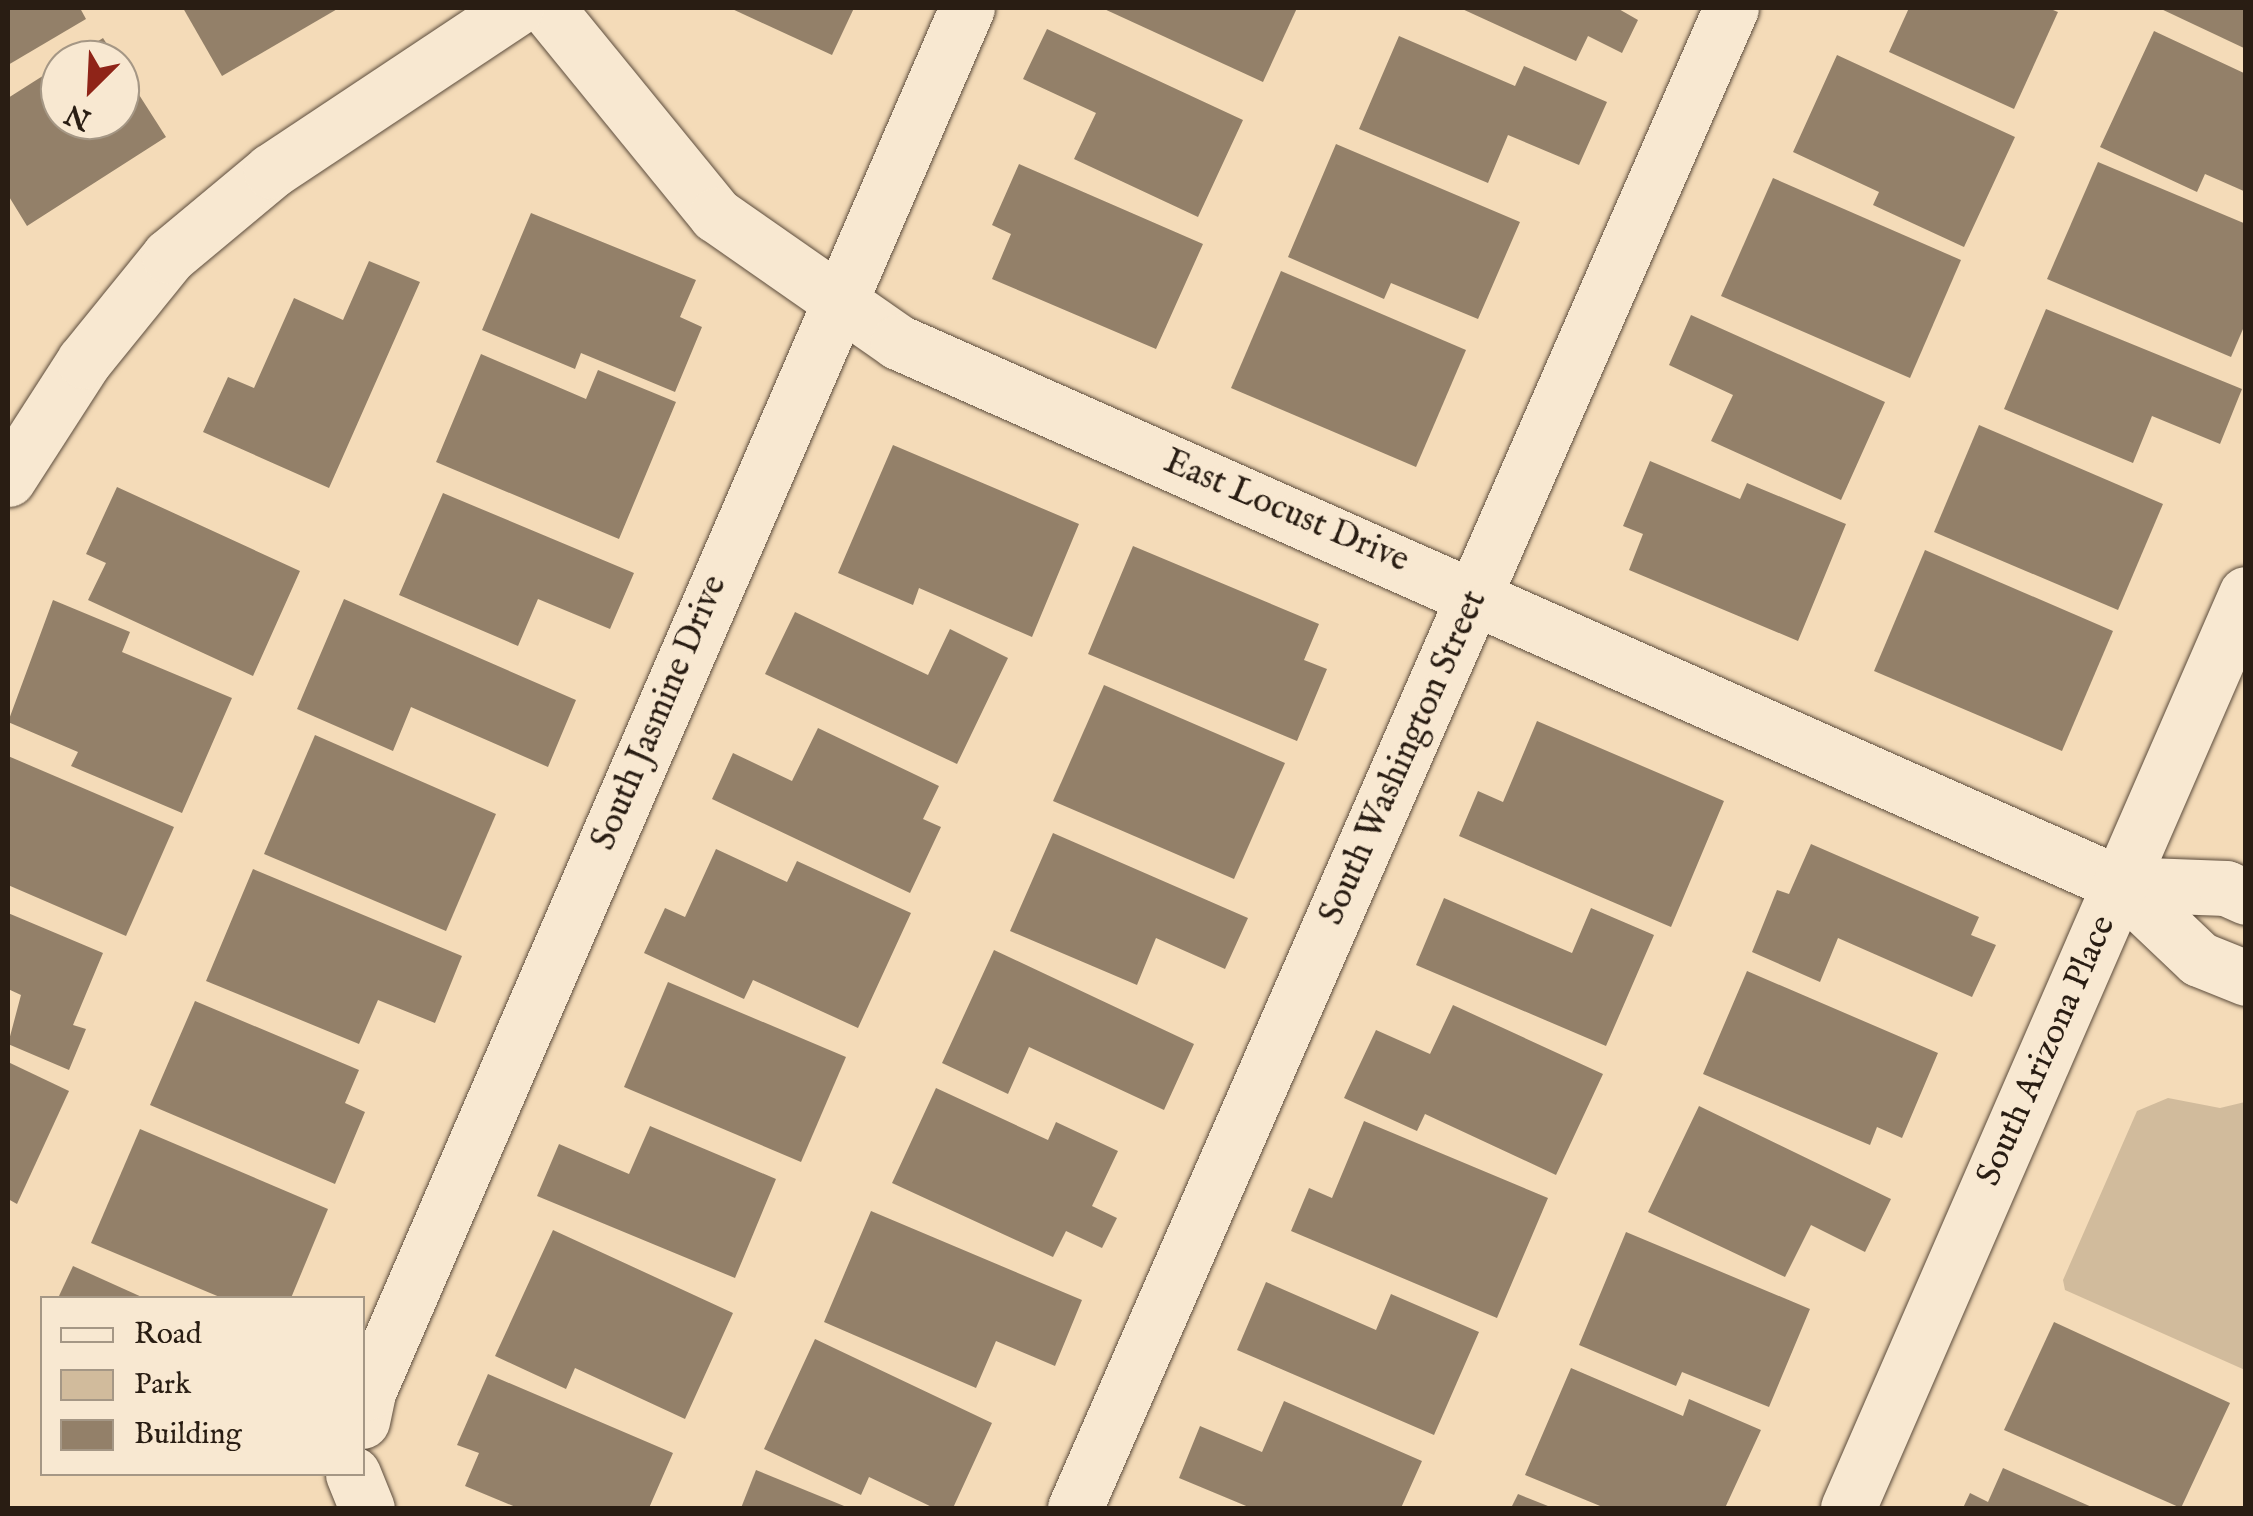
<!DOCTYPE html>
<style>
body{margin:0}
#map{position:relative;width:2253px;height:1516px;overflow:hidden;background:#f4dbb8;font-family:"IM FELL English",serif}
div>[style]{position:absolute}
.green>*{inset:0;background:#d1bb9c}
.building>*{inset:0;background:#938069}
.roads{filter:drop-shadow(0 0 2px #5c4c3c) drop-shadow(0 0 2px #5c4c3c)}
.minor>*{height:55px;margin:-27.5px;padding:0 27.5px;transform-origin:27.5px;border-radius:27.5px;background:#f8e8d1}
span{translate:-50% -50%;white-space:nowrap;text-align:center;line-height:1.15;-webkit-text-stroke:9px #f8e8d1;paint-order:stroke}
.street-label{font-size:35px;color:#291d13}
.frame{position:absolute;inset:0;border:10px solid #291d13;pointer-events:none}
.legend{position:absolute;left:40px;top:1296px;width:325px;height:180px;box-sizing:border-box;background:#f8e8d1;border:2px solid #a59785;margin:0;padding:12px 18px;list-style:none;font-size:30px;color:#291d13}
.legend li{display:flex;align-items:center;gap:20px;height:50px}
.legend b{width:50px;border:2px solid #a59785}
.north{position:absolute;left:40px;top:40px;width:100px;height:100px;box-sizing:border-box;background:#f8e8d1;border:2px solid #a59785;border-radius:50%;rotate:204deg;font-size:28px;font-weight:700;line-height:40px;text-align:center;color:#291d13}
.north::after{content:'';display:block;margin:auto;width:35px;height:45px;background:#8f2418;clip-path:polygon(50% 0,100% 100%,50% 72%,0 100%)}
</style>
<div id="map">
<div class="green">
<i style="clip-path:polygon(2168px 1098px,2220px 1108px,2245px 1102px,2245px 1370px,2065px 1290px,2063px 1280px,2137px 1111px)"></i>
</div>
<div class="building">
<i style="clip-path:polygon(8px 8px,80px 8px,86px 19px,8px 65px)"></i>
<i style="clip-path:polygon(183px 8px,339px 8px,222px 76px)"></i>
<i style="clip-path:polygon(730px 8px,854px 8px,832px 55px)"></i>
<i style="clip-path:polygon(1102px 8px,1297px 8px,1263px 82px)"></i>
<i style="clip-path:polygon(1460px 8px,1617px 8px,1638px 20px,1622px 53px,1588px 36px,1576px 61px)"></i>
<i style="clip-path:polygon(1909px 8px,2048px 8px,2058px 12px,2014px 109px,1889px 52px)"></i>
<i style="clip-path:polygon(2159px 8px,2246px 8px,2246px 49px)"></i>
<i style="clip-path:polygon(1047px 29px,1243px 120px,1198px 217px,1074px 159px,1096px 113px,1023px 79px)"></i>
<i style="clip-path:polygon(2154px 31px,2246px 74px,2246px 192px,2205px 174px,2197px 192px,2100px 147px)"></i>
<i style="clip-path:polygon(1399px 36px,1515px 86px,1524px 66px,1607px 102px,1579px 165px,1508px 135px,1488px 183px,1359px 129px)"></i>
<i style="clip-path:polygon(103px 38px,117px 60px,68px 60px)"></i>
<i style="clip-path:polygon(1837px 55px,2015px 137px,1964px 247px,1873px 205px,1879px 192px,1793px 152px)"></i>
<i style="clip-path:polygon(60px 65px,60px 120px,120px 120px,120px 65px,166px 137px,27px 226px,8px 195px,8px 98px)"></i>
<i style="clip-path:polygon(1336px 144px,1520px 222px,1478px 319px,1391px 283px,1384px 299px,1288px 257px)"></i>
<i style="clip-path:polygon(2098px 162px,2246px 224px,2246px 322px,2231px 357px,2047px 279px)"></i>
<i style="clip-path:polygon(1019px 164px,1203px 244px,1156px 349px,992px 279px,1011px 234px,992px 225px)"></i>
<i style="clip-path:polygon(1773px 178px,1961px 260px,1910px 378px,1721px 296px)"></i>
<i style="clip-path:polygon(531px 213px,696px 280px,680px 317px,702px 327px,675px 392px,581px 353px,575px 369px,482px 330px)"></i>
<i style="clip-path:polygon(369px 261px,420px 282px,329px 488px,203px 432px,228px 377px,254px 388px,294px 298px,343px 320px)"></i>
<i style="clip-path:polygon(1281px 271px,1466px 350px,1416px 467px,1231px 388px)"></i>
<i style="clip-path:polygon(2046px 309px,2242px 389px,2220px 444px,2152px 416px,2133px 463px,2004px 409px)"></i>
<i style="clip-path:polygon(1691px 315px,1885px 402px,1841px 500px,1711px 441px,1733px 395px,1669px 365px)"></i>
<i style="clip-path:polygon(481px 354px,586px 399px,598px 370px,676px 402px,619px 539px,436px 462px)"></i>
<i style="clip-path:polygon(1979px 425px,2163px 504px,2118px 610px,1934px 532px)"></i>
<i style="clip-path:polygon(893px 445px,1079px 524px,1032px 637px,919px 588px,913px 605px,838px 573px)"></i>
<i style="clip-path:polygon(1650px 461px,1740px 499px,1747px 483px,1846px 524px,1798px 641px,1629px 570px,1643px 534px,1623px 526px)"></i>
<i style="clip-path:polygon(117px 487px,300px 571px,253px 676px,88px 600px,106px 563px,86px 554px)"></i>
<i style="clip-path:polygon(443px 493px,634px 573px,610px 629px,538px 599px,518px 646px,399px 595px)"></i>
<i style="clip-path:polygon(1133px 546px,1319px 624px,1304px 660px,1327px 669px,1297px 741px,1088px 654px)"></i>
<i style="clip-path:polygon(1925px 550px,2113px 631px,2062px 751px,1874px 671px)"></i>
<i style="clip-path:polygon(344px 599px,576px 700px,548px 767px,411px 707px,393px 751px,297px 709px)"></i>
<i style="clip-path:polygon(53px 600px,130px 632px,122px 652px,232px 698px,182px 813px,71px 766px,78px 752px,8px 722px)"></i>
<i style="clip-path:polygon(795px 612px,928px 675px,950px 629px,1008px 658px,957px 764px,765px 674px)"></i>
<i style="clip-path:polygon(1104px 685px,1285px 763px,1234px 879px,1053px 801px)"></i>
<i style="clip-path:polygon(1537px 721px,1724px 801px,1671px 927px,1459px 836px,1478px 791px,1503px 802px)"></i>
<i style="clip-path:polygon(818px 728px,939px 786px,923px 819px,941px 827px,910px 893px,712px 799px,733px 753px,792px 781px)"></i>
<i style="clip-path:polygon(315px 735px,496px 814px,446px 931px,264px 854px)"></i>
<i style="clip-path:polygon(8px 756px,174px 827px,126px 936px,8px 885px)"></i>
<i style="clip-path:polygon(1053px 833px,1248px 918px,1225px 969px,1156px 938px,1137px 985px,1010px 931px)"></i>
<i style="clip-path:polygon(1811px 844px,1979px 917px,1971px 935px,1996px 945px,1972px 997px,1838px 938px,1820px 982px,1752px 952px,1777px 890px,1789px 894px)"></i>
<i style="clip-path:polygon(716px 849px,787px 882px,797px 861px,911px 913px,858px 1028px,753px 980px,744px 999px,644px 953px,665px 908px,685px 917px)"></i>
<i style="clip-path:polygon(253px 869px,462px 956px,435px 1023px,378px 1000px,359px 1044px,206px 981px)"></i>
<i style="clip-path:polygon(1444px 898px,1572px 953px,1591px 908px,1654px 935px,1606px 1046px,1416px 965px)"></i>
<i style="clip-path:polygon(8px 913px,103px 953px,73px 1025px,86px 1029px,69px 1070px,8px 1044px,21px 995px,8px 989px)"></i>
<i style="clip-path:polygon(994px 950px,1194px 1044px,1164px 1110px,1029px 1047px,1008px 1094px,942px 1063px)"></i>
<i style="clip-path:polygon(1747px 971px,1938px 1053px,1902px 1138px,1877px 1127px,1870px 1145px,1703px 1074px)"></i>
<i style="clip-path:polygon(668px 982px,846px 1057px,801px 1162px,624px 1087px)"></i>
<i style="clip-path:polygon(195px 1001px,359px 1070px,345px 1103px,365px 1112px,335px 1184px,150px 1105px)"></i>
<i style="clip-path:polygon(1453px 1005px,1603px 1074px,1556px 1175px,1425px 1114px,1417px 1131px,1344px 1098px,1376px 1030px,1430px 1054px)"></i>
<i style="clip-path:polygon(8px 1062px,69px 1091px,17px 1204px,8px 1199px)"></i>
<i style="clip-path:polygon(936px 1088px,1048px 1140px,1056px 1122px,1118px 1151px,1092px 1206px,1117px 1218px,1102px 1248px,1066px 1231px,1053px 1257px,892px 1183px)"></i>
<i style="clip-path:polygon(1699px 1106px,1891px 1199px,1865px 1252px,1811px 1225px,1785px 1277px,1648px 1212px)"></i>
<i style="clip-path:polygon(1364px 1121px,1548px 1198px,1497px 1318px,1291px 1231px,1309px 1188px,1332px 1198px)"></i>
<i style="clip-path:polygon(650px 1126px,776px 1179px,735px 1278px,537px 1196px,559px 1144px,629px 1174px)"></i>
<i style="clip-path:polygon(140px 1129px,328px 1209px,291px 1298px,222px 1298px,91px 1243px)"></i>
<i style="clip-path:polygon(871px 1211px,1082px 1300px,1055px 1366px,996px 1341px,976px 1388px,824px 1322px)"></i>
<i style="clip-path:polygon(553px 1230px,733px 1313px,685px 1419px,575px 1368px,566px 1389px,495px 1356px)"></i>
<i style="clip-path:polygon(1626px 1232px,1810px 1309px,1769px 1407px,1682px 1372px,1676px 1386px,1579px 1345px)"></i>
<i style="clip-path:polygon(73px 1266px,144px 1298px,58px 1298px)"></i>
<i style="clip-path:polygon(1266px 1282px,1376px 1330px,1391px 1294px,1479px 1332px,1434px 1435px,1237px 1350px)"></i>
<i style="clip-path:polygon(2054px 1322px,2230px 1403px,2181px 1508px,2004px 1430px)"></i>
<i style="clip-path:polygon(815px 1339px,992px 1423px,953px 1508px,934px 1508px,869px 1477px,861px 1495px,764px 1449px)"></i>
<i style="clip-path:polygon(1571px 1368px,1683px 1416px,1689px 1399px,1761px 1430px,1725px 1508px,1605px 1508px,1525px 1475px)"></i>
<i style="clip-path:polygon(488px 1374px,673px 1453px,649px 1508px,518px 1508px,465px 1486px,479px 1453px,457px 1445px)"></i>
<i style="clip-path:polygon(1284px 1401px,1422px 1461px,1401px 1508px,1251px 1508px,1179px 1478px,1200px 1426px,1262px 1452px)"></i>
<i style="clip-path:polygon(2003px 1468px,2094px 1508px,1963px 1508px,1970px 1493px,1988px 1502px)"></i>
<i style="clip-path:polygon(756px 1470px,849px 1508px,741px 1508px)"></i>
<i style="clip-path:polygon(1518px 1494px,1553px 1508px,1511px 1508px)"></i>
</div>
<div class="roads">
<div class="minor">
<i style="left:547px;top:8px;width:267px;rotate:50.8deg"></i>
<i style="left:716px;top:215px;width:222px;rotate:34.9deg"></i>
<i style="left:898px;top:342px;width:1337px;rotate:23.92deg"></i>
<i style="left:2120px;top:884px;width:109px;rotate:43.5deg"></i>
<i style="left:2199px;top:959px;width:51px;rotate:22deg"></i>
<i style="left:8px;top:479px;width:140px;rotate:-57.2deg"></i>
<i style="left:84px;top:361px;width:135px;rotate:-51deg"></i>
<i style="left:169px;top:256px;width:133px;rotate:-39.8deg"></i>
<i style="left:271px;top:171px;width:294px;rotate:-33.6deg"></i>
<i style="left:2120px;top:884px;width:106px;rotate:2.2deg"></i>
<i style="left:2226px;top:888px;width:22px;rotate:24deg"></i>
<i style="left:362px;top:1421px;width:30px;rotate:-78deg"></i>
<i style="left:368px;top:1392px;width:1508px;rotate:-66.6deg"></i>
<i style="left:353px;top:1474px;width:37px;rotate:68deg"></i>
<i style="left:1075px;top:1508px;width:1637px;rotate:-66.38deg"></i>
<i style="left:1848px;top:1508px;width:997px;rotate:-66.47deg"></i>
</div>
</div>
<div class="street-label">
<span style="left:1286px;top:512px;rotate:23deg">East Locust Drive</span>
<span style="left:660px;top:713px;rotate:-67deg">South Jasmine Drive</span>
<span style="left:1404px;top:758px;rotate:-66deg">South Washington Street</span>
<span style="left:2047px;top:1051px;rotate:-66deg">South Arizona Place</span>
</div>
<div class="frame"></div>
<ul class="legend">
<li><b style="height:12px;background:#f8e8d1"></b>Road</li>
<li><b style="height:28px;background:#d1bb9c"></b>Park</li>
<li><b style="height:28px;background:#938069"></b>Building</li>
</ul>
<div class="north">N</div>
</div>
